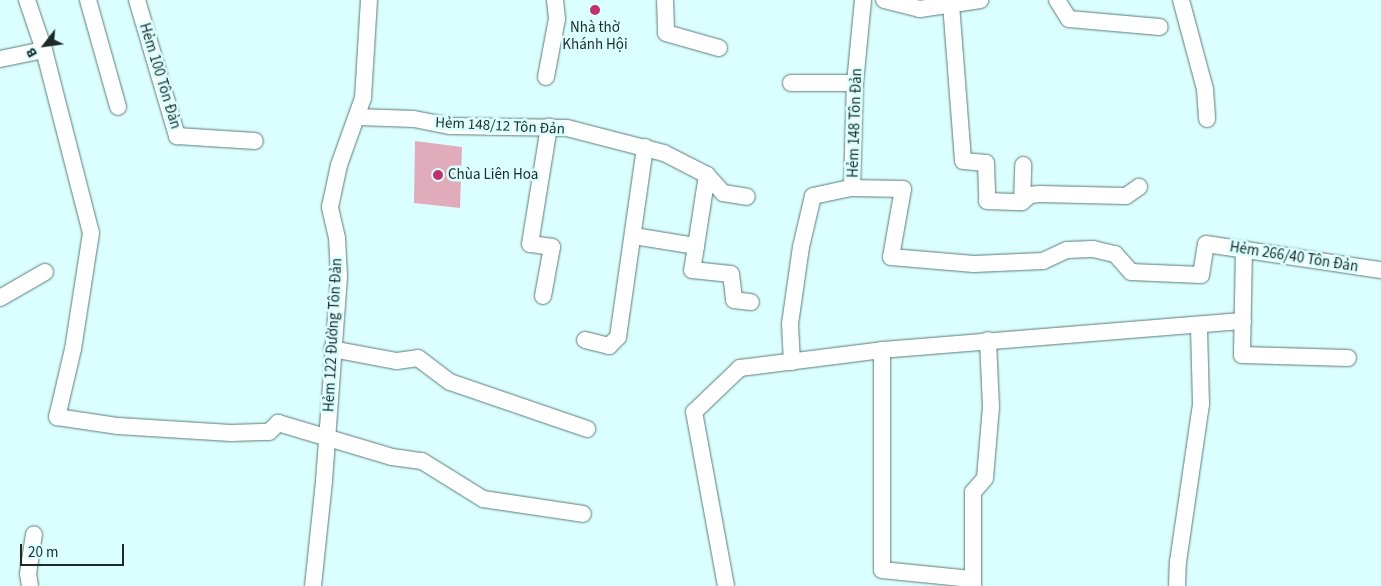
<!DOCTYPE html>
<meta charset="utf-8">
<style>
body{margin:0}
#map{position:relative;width:1381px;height:586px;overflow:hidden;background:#dbfffe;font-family:"Source Sans 3",sans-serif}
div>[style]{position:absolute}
.building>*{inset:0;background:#e0abba}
.roads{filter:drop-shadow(0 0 1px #5b7b7a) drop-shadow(0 0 1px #5b7b7a)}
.lane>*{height:16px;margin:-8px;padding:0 8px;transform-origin:8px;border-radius:8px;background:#fff}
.dots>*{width:14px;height:14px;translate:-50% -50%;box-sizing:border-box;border:2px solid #dbfffe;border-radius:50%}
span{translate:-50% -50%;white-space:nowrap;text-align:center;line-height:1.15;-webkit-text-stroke:5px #dbfffe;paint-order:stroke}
.poi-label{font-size:15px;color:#1c2a29}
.left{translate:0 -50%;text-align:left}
.street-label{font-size:15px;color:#1c2a29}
.north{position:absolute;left:20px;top:20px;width:50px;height:50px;-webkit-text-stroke:4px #dbfffe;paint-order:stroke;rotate:240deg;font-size:14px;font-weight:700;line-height:20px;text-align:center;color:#1c2a29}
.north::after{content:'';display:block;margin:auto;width:18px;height:22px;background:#1c2a29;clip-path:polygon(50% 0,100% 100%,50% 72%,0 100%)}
.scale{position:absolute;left:20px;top:544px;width:104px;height:22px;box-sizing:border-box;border:2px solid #1c2a29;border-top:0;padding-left:6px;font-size:15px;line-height:18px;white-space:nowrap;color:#1c2a29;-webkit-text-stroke:4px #dbfffe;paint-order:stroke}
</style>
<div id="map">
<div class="building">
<i style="clip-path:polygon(415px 141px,462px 147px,460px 208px,414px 203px)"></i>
</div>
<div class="roads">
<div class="lane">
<i style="left:27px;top:0;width:53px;rotate:71.2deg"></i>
<i style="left:44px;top:50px;width:189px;rotate:75.6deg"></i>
<i style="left:91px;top:233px;width:117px;rotate:98.8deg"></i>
<i style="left:73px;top:349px;width:70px;rotate:103.2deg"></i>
<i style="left:57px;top:417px;width:62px;rotate:8.4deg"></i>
<i style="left:118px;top:426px;width:113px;rotate:3.5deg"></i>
<i style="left:231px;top:433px;width:38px;rotate:-2deg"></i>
<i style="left:269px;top:432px;width:13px;rotate:-45deg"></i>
<i style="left:278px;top:423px;width:119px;rotate:16.6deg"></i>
<i style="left:392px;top:457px;width:30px;rotate:8deg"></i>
<i style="left:422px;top:461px;width:72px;rotate:31.9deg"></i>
<i style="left:483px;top:499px;width:101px;rotate:8.5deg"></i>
<i style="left:88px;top:0;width:111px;rotate:74.3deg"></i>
<i style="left:137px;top:0;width:142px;rotate:73.6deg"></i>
<i style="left:177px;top:136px;width:78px;rotate:3.7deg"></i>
<i style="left:665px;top:0;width:33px;rotate:88deg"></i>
<i style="left:666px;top:33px;width:55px;rotate:15.8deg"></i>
<i style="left:884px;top:0;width:37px;rotate:14deg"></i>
<i style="left:920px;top:9px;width:61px;rotate:-8.5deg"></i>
<i style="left:1057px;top:0;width:22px;rotate:58deg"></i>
<i style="left:1069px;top:19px;width:91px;rotate:5deg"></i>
<i style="left:1181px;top:0;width:92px;rotate:74.9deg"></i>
<i style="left:1205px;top:89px;width:30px;rotate:86deg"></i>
<i style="left:951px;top:4px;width:157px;rotate:85.6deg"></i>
<i style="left:963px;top:161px;width:23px;rotate:5deg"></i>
<i style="left:986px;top:163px;width:38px;rotate:88deg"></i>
<i style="left:987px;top:201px;width:35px;rotate:2deg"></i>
<i style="left:1022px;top:202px;width:37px;rotate:-88deg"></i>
<i style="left:0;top:59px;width:45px;rotate:-11.6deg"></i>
<i style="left:546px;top:77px;width:59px;rotate:-79.3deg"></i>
<i style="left:557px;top:19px;width:19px;rotate:-96deg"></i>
<i style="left:791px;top:83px;width:64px"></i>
<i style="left:358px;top:117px;width:56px;rotate:2deg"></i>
<i style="left:414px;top:119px;width:37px;rotate:11deg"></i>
<i style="left:450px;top:126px;width:117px;rotate:1deg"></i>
<i style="left:567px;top:128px;width:100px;rotate:14.5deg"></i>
<i style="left:664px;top:153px;width:48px;rotate:27.1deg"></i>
<i style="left:707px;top:175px;width:24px;rotate:48deg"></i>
<i style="left:723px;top:193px;width:24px;rotate:9deg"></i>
<i style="left:852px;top:188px;width:51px;rotate:1.1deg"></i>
<i style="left:903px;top:189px;width:69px;rotate:100deg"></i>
<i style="left:891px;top:257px;width:83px;rotate:4.8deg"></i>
<i style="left:974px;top:264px;width:69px;rotate:-2.5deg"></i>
<i style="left:1043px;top:261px;width:26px;rotate:-25deg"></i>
<i style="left:1067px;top:250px;width:26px;rotate:-2deg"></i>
<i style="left:1093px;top:249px;width:23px;rotate:13deg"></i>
<i style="left:1115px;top:254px;width:24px;rotate:48deg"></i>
<i style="left:1131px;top:272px;width:70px;rotate:2.5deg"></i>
<i style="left:1201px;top:275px;width:31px;rotate:-81deg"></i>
<i style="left:1206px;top:244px;width:177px;rotate:8.5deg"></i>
<i style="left:1022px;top:202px;width:11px;rotate:-41deg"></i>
<i style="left:1030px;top:195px;width:9px;rotate:-6deg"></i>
<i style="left:1039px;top:194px;width:87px;rotate:1.3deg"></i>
<i style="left:1126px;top:196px;width:16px;rotate:-35deg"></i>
<i style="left:634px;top:236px;width:63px;rotate:9.2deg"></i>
<i style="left:696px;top:246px;width:24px;rotate:99deg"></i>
<i style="left:692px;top:270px;width:39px;rotate:6deg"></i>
<i style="left:731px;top:274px;width:26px;rotate:83deg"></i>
<i style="left:734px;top:300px;width:17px;rotate:7deg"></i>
<i style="left:696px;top:246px;width:72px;rotate:-81.2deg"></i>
<i style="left:1244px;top:249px;width:106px;rotate:91.1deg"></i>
<i style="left:1242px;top:355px;width:106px;rotate:1.6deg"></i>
<i style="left:543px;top:296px;width:50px;rotate:-79.6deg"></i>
<i style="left:552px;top:247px;width:22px;rotate:-172deg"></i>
<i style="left:530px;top:244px;width:119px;rotate:-80.8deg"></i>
<i style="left:0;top:298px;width:52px;rotate:-30deg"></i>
<i style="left:585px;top:340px;width:25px;rotate:14deg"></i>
<i style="left:609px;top:346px;width:13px;rotate:-45deg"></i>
<i style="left:618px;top:337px;width:192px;rotate:-81.9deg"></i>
<i style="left:332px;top:349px;width:66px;rotate:10.5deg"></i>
<i style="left:397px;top:361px;width:21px;rotate:-8deg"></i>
<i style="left:418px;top:358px;width:40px;rotate:37deg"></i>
<i style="left:450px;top:382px;width:145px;rotate:18.9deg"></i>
<i style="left:882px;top:350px;width:220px;rotate:90deg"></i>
<i style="left:882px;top:570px;width:90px;rotate:5.7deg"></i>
<i style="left:792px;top:362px;width:38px;rotate:-93deg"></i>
<i style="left:790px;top:324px;width:78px;rotate:-81.9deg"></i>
<i style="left:801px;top:247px;width:52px;rotate:-76.8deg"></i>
<i style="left:813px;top:196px;width:40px;rotate:-12deg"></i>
<i style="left:852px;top:188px;width:105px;rotate:-88.4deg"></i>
<i style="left:855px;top:83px;width:83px;rotate:-84.5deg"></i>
<i style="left:30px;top:586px;width:12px;rotate:-99deg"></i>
<i style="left:28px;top:574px;width:40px;rotate:-81.5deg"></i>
<i style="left:313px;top:586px;width:106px;rotate:-84deg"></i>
<i style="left:324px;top:481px;width:206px;rotate:-85.8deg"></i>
<i style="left:339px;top:276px;width:38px;rotate:-93deg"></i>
<i style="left:337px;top:238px;width:32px;rotate:-103deg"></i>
<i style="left:330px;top:207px;width:43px;rotate:-77.9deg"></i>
<i style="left:339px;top:165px;width:71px;rotate:-70.3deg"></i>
<i style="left:363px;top:98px;width:98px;rotate:-86.5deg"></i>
<i style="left:726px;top:586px;width:177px;rotate:-100.4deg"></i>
<i style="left:694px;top:412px;width:64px;rotate:-43.7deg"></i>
<i style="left:740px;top:368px;width:143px;rotate:-7.2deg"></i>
<i style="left:882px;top:350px;width:362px;rotate:-4.6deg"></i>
<i style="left:973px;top:586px;width:94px;rotate:-90deg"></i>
<i style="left:973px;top:492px;width:18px;rotate:-49deg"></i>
<i style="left:985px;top:478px;width:71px;rotate:-85.2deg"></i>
<i style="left:991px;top:407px;width:67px;rotate:-92.6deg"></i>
<i style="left:1177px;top:586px;width:24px;rotate:-88deg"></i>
<i style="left:1178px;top:562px;width:160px;rotate:-81.7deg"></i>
<i style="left:1201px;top:404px;width:79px;rotate:-91.5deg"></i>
</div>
</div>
<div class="dots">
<i style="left:595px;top:10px;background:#bd326c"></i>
<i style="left:438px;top:175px;background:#bd326c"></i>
</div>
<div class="poi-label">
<span style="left:595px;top:36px">Nhà thờ<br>Khánh Hội</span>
<span class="left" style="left:448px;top:175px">Chùa Liên Hoa</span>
</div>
<div class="street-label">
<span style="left:160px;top:76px;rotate:73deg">Hẻm 100 Tôn Đản</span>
<span style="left:855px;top:123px;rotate:-88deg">Hẻm 148 Tôn Đản</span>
<span style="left:500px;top:126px;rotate:3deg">Hẻm 148/12 Tôn Đản</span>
<span style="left:1294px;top:257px;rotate:9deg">Hẻm 266/40 Tôn Đản</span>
<span style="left:333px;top:335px;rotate:-87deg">Hẻm 122 Đường Tôn Đản</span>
</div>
<div class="north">B</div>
<div class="scale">20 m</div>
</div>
